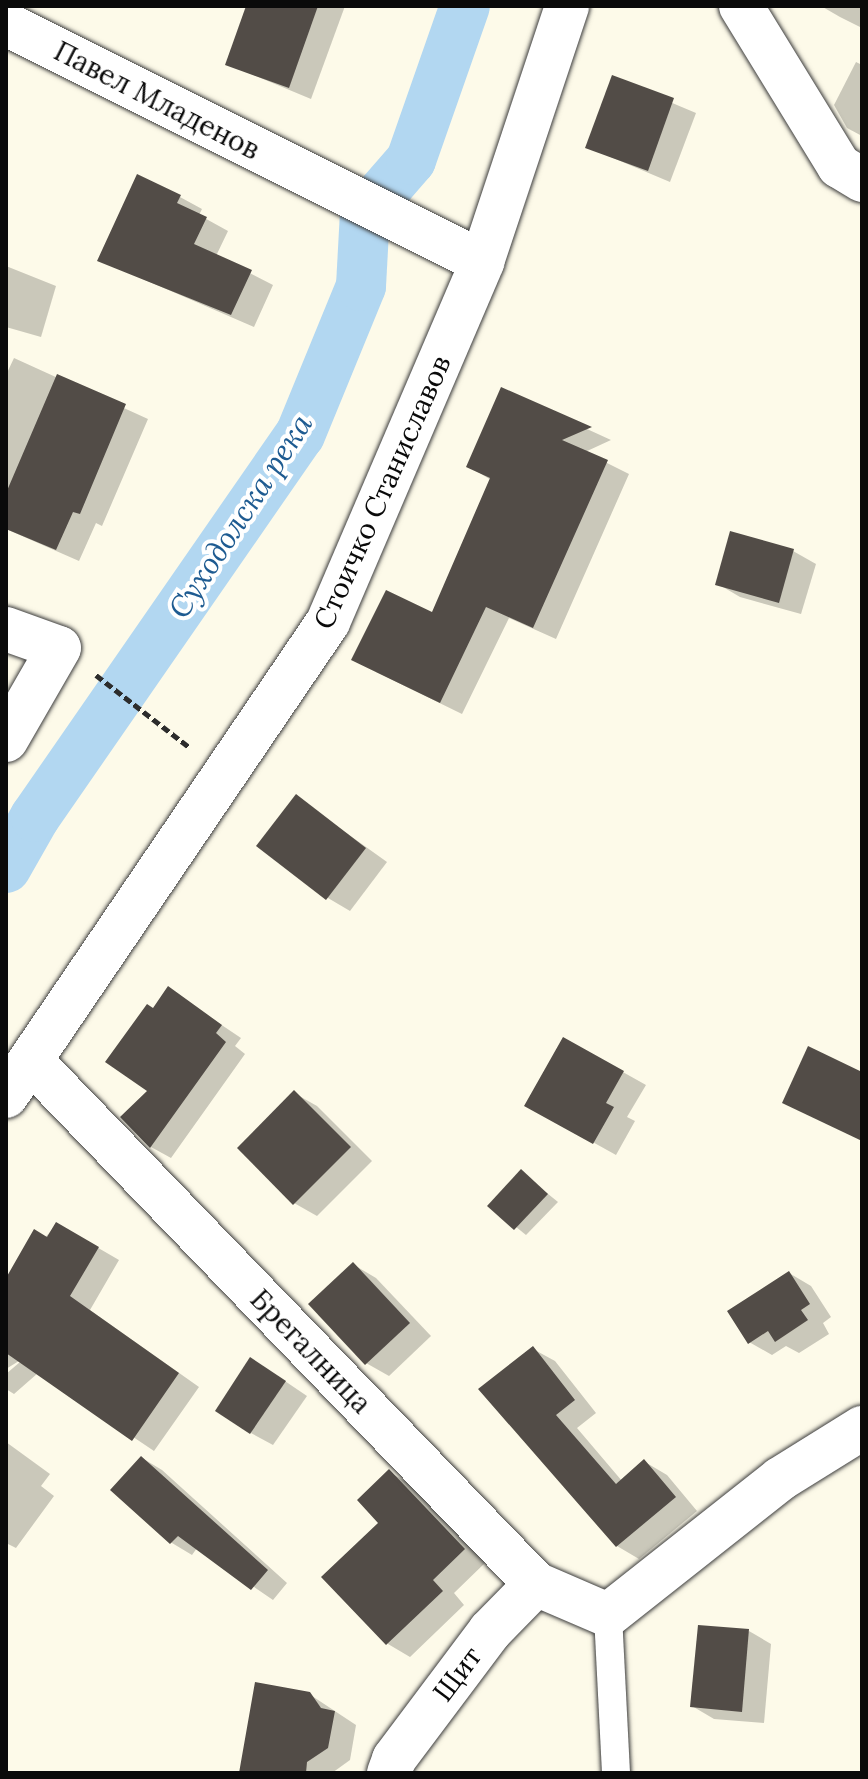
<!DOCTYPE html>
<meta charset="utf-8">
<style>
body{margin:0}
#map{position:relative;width:868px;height:1779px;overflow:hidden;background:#fdfae9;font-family:Lora,serif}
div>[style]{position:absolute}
.shadow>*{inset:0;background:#0003}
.canal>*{height:50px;margin:-25px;padding:0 25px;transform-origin:25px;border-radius:25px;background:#b2d7f1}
.building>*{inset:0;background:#524c47}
.path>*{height:5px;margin-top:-2.5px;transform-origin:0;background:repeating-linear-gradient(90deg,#2c2c2c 0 8px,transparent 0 12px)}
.roads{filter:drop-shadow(0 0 2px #3d3d3d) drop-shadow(0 0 2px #3d3d3d)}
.service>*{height:28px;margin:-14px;padding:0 14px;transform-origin:14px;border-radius:14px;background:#fff}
.minor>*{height:44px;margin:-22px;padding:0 22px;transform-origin:22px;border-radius:22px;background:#fff}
span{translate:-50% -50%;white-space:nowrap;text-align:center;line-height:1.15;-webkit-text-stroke:8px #fff;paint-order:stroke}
.street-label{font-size:28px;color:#0a0a0a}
.water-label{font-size:30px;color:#1e5b91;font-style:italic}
.frame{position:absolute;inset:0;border:8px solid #0a0a0a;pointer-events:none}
</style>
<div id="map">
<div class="shadow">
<i style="clip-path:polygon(248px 6px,345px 6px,311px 99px,227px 64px)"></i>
<i style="clip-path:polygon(821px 6px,862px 6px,862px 28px,840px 17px)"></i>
<i style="clip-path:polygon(856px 62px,862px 65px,862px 136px,847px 128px,834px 105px)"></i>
<i style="clip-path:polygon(613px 78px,696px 113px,670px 182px,587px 147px)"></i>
<i style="clip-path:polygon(180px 197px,202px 209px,199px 215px,228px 231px,216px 256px,273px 285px,254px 327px,99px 260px)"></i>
<i style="clip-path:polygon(6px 266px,56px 286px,41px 337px,6px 327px)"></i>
<i style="clip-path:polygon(14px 358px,148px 419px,102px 526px,96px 523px,79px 561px,6px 529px,6px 375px)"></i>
<i style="clip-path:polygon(502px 390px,611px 440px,585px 452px,629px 474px,556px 639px,509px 618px,462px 714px,376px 672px,432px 615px,491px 480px,468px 466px)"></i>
<i style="clip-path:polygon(793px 551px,816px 564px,801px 614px,740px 597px,718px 584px)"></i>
<i style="clip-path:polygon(296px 797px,387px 862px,350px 911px,328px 898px)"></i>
<i style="clip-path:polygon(168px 989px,241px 1038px,235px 1046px,245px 1054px,171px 1158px,151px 1147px,123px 1117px,150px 1091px,154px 1010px)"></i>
<i style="clip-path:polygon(564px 1039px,646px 1085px,627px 1117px,635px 1121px,616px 1155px,526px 1105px)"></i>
<i style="clip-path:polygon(294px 1093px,317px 1106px,372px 1161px,317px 1216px,294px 1203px)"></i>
<i style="clip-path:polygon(521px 1172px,558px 1202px,526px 1235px,490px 1206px)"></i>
<i style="clip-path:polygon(57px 1224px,119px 1260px,90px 1310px,199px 1387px,154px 1451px,38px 1373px,14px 1394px,6px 1389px,6px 1374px,27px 1356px,6px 1369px,6px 1282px)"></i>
<i style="clip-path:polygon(354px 1265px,376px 1278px,431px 1336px,389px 1376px,366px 1363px)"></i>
<i style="clip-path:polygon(789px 1273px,811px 1286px,831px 1317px,823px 1323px,829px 1334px,799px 1353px,786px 1346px,772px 1355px,749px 1342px)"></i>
<i style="clip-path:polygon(533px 1349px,555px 1361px,596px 1413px,577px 1428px,622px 1481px,645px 1462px,667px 1475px,697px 1511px,639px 1559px,617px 1546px,481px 1389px)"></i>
<i style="clip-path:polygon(273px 1373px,307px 1396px,273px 1445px,251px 1433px)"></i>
<i style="clip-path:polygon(6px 1442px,50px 1474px,41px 1486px,54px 1496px,16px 1548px,6px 1543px)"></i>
<i style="clip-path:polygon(142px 1458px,162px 1470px,287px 1583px,273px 1600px,197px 1548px,192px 1555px,172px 1543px,113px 1490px)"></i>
<i style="clip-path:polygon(389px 1472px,412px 1485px,486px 1562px,454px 1593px,464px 1605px,410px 1657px,388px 1644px,324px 1577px,381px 1523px)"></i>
<i style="clip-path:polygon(749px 1631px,771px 1644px,764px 1723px,714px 1719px,692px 1706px)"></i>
<i style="clip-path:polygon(309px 1694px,356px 1725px,350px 1760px,332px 1773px,241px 1773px)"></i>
</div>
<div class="canal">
<i style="left:6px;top:868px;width:59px;rotate:-60.4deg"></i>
<i style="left:35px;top:817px;width:465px;rotate:-55.3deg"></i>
<i style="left:300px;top:435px;width:161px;rotate:-67.7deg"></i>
<i style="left:361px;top:286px;width:73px;rotate:-86.9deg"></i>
<i style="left:365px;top:213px;width:70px;rotate:-49deg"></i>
<i style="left:411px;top:160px;width:163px;rotate:-70.7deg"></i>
</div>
<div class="building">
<i style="clip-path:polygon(246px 6px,318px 6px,289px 88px,225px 65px)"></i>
<i style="clip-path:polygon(612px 75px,674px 98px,648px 171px,585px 148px)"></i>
<i style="clip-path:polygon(137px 174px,181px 195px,177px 203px,207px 217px,194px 244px,252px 270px,231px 315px,97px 261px)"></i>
<i style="clip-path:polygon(57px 374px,126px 404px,80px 514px,73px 512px,56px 550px,6px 529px,6px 493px)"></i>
<i style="clip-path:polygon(501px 387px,592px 427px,562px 440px,608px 460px,533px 628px,486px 607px,440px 703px,351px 660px,386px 590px,432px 612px,490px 478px,466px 467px)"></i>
<i style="clip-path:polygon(730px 531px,794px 549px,779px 603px,715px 585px)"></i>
<i style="clip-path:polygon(296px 794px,366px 848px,326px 900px,256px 846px)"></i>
<i style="clip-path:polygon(168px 986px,222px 1025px,216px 1033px,226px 1042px,150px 1148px,120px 1117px,147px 1091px,105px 1062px,147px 1004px,153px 1008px)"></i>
<i style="clip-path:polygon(563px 1037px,624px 1071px,606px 1103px,614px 1107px,593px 1144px,524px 1106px)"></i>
<i style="clip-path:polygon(808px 1046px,862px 1072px,862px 1141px,782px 1103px)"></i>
<i style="clip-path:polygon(294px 1090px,351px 1147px,293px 1205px,237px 1148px)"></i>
<i style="clip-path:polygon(521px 1169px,548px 1194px,514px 1230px,487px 1206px)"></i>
<i style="clip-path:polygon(56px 1222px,99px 1247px,70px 1296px,179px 1373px,132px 1441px,6px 1353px,6px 1278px,34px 1229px,47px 1237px)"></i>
<i style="clip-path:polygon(353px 1262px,410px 1323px,365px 1365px,308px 1304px)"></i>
<i style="clip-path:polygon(789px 1271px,810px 1304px,801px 1310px,808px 1320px,775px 1342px,768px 1331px,748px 1344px,727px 1311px)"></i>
<i style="clip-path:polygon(533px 1346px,575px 1400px,556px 1415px,616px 1484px,644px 1459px,676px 1497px,616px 1547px,478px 1389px)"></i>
<i style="clip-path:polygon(250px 1357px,286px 1381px,250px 1434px,215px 1411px)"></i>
<i style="clip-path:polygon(141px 1456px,268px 1570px,251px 1590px,178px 1536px,170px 1544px,110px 1490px)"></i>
<i style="clip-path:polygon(389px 1469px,465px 1549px,433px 1580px,443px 1591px,386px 1645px,321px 1577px,378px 1523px,357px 1500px)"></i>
<i style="clip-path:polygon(698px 1625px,749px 1629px,742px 1712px,690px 1707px)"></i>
<i style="clip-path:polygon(255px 1682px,310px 1692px,321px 1708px,335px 1711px,328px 1748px,307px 1762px,306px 1773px,239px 1773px)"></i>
</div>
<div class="path">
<i style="left:96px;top:675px;width:118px;rotate:37.7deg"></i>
</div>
<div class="roads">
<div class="service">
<i style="left:608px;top:1615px;width:158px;rotate:87.1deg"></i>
</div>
<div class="minor">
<i style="left:741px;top:6px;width:188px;rotate:58.5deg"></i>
<i style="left:839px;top:166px;width:27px;rotate:31deg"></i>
<i style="left:6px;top:24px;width:532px;rotate:26.57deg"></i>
<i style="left:6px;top:629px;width:56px;rotate:19.7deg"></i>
<i style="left:59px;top:648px;width:106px;rotate:119.9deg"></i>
<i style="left:32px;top:1062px;width:726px;rotate:46.01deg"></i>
<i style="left:536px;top:1584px;width:78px;rotate:23.3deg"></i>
<i style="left:608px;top:1615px;width:219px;rotate:-38.3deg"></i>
<i style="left:780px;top:1479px;width:97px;rotate:-31.9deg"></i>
<i style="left:6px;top:1096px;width:573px;rotate:-55.81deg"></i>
<i style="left:328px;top:622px;width:392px;rotate:-66.8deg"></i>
<i style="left:482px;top:262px;width:270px;rotate:-71.6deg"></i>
<i style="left:389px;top:1773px;width:15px;rotate:-70deg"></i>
<i style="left:394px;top:1759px;width:160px;rotate:-53.1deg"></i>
<i style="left:490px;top:1631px;width:66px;rotate:-45.6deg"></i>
</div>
</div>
<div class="street-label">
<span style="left:157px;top:100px;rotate:27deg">Павел Младенов</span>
<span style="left:382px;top:492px;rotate:-66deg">Стоичко Станиславов</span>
<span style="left:311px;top:1351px;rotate:46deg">Брегалница</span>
<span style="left:457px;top:1674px;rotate:-53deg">Щит</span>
</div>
<div class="water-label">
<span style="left:240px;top:516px;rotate:-57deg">Суходолска река</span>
</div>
<div class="frame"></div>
</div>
